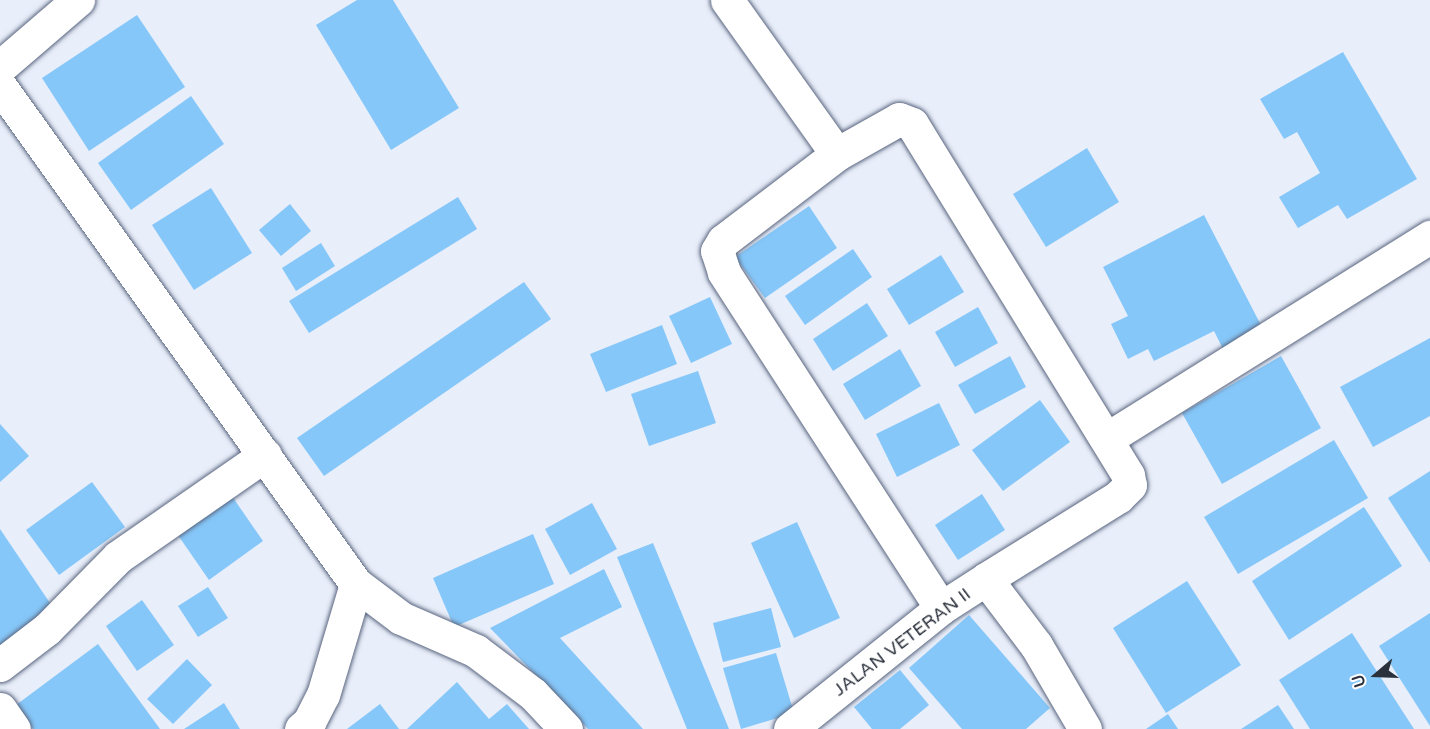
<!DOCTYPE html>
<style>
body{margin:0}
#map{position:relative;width:1430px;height:729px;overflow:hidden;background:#e8eefa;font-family:"Varela Round",sans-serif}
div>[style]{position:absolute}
.building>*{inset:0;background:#86c7f9}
.roads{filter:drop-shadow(0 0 2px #59657f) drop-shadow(0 0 2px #59657f)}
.minor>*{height:33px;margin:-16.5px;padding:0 16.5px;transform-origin:16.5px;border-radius:16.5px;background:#fff}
span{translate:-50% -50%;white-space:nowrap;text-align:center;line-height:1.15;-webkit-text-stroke:4.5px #fff;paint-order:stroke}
.street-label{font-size:18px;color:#2b313c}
.north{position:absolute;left:1346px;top:645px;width:60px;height:60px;-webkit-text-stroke:4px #fff;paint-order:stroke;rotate:251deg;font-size:16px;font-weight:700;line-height:24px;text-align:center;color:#2b313c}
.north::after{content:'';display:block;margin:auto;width:21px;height:27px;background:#2b313c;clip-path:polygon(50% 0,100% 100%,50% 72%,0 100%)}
</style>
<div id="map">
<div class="building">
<i style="clip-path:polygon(357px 0,393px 0,459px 108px,391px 150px,316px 25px)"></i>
<i style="clip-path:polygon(137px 15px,185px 87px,89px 151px,42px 78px)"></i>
<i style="clip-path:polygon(1343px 52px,1417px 179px,1347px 219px,1338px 205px,1298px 228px,1279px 197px,1320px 173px,1297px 132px,1284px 139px,1260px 99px)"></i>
<i style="clip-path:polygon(191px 96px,224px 144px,131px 210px,98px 163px)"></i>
<i style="clip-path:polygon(1087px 148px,1119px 202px,1046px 247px,1013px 194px)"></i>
<i style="clip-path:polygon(211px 188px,252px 253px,194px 290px,152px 225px)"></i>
<i style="clip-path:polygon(458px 197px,477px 229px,309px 333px,289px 301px)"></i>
<i style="clip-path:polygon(290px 204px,311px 231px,281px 256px,259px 230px)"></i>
<i style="clip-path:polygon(809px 206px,837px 248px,765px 298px,735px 257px)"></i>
<i style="clip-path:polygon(1204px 215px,1264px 331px,1224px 351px,1214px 331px,1154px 361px,1148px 349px,1128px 359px,1111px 324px,1128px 316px,1103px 267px)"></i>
<i style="clip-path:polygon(321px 243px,335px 266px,296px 291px,282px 268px)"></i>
<i style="clip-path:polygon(853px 249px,872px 277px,805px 325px,785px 296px)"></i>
<i style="clip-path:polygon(941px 255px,964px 292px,909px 325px,887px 289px)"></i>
<i style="clip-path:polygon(524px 282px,551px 319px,324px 476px,297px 438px)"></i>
<i style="clip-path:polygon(710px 297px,732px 344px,691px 363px,669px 316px)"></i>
<i style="clip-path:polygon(867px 303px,888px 336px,833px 371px,813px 339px)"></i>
<i style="clip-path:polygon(978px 307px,998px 343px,955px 367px,935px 332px)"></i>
<i style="clip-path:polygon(662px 325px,677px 364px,606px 392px,590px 354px)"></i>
<i style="clip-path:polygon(1430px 338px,1430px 416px,1373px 447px,1340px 387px)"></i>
<i style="clip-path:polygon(900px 349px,921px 386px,865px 420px,843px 384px)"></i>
<i style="clip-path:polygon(1010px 356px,1026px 387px,975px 414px,958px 385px)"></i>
<i style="clip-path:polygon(1281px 356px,1321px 428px,1222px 484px,1182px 413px)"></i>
<i style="clip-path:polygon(698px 371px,716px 423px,649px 446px,631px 394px)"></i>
<i style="clip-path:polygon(1040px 400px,1070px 442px,1003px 491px,972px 450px)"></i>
<i style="clip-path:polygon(939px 403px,960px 445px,897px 477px,876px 434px)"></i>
<i style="clip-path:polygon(0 424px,29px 456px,0 482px)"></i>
<i style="clip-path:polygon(1334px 440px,1368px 498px,1238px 574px,1204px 517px)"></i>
<i style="clip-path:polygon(1430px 471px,1430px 563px,1388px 498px)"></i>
<i style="clip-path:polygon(92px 482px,125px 527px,59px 575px,26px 530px)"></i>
<i style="clip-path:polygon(227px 489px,263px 541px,209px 580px,173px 528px)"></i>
<i style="clip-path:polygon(982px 494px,1005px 530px,958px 560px,935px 525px)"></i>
<i style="clip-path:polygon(592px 503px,617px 549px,570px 575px,545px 529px)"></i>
<i style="clip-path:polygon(1364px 507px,1402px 566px,1289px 640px,1252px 581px)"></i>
<i style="clip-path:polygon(797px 522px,840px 618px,794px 638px,751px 543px)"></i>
<i style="clip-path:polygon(0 529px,54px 609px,0 646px)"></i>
<i style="clip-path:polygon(533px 534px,554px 584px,454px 627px,433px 578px)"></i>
<i style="clip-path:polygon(653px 543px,729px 729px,687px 729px,617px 557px)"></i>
<i style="clip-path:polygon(604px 569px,622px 607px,560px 638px,643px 729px,588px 729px,490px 628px)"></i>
<i style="clip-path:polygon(1187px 581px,1241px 665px,1166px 713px,1113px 628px)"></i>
<i style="clip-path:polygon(208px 587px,228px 618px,198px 637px,178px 606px)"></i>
<i style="clip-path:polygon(142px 600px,174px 645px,137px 671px,106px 626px)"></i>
<i style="clip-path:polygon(771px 608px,781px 647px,723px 662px,713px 623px)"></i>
<i style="clip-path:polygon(1430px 613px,1430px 726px,1379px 646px)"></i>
<i style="clip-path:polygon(969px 615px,1050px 708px,1026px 729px,962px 729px,909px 668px)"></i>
<i style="clip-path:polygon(1352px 633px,1414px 729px,1310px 729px,1279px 680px)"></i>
<i style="clip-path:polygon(98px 644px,160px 729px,33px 729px,16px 705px)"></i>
<i style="clip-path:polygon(776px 653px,794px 713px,741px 729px,723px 668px)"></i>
<i style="clip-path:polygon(187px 659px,212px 685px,173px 724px,147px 699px)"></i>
<i style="clip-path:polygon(900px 670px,929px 705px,900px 729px,872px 729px,854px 707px)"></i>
<i style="clip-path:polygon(457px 682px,489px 719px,507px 704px,529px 729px,407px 729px)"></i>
<i style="clip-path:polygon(224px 703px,240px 729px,184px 729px)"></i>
<i style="clip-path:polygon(380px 704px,399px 729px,347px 729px)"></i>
<i style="clip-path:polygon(1278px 705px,1294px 729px,1241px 729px)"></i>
<i style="clip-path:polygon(1168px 714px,1178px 729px,1146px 729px)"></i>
</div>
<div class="roads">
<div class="minor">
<i style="left:727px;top:0;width:189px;rotate:54.5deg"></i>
<i style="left:0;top:67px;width:103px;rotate:-40.7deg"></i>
<i style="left:0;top:86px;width:612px;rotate:54.44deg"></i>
<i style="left:356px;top:584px;width:56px;rotate:37.1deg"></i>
<i style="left:401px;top:618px;width:82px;rotate:23.7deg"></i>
<i style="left:476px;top:651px;width:71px;rotate:37deg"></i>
<i style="left:533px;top:694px;width:48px;rotate:46.7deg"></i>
<i style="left:1108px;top:438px;width:380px;rotate:-32deg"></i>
<i style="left:941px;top:608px;width:400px;rotate:-122.9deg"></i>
<i style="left:724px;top:272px;width:22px;rotate:-108deg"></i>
<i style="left:717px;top:251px;width:12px;rotate:-59deg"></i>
<i style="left:723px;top:241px;width:143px;rotate:-37.3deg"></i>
<i style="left:837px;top:154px;width:71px;rotate:-29.4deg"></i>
<i style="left:899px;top:119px;width:14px;rotate:21deg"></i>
<i style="left:912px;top:124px;width:412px;rotate:58.4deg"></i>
<i style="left:1128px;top:475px;width:10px;rotate:79deg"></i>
<i style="left:1130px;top:485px;width:17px;rotate:135deg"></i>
<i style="left:1118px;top:497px;width:155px;rotate:148.2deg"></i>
<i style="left:0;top:665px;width:59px;rotate:-37.5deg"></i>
<i style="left:47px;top:629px;width:101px;rotate:-45.4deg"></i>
<i style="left:118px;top:557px;width:179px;rotate:-34.8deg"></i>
<i style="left:0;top:709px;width:24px;rotate:55deg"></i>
<i style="left:301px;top:729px;width:11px;rotate:-41deg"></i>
<i style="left:309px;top:722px;width:30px;rotate:-63deg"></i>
<i style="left:323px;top:695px;width:116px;rotate:-73.4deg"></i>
<i style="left:790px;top:729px;width:193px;rotate:-38.7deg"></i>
<i style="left:941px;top:608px;width:54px;rotate:-32.8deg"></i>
<i style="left:986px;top:579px;width:83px;rotate:52.9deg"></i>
<i style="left:1036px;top:645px;width:97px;rotate:59.7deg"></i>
</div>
</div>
<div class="street-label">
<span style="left:902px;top:642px;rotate:-37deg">JALAN VETERAN II</span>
</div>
<div class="north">U</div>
</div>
